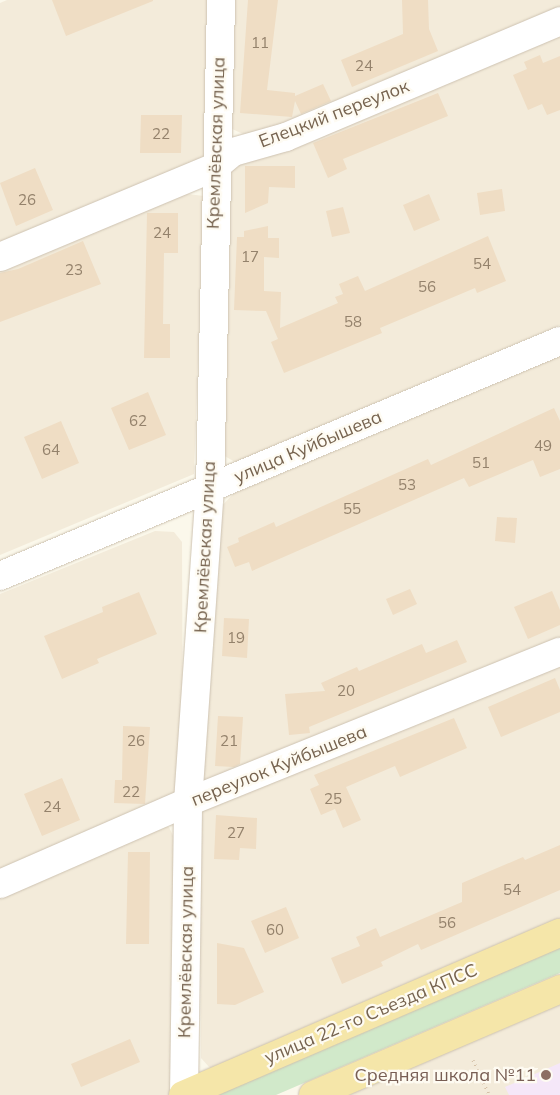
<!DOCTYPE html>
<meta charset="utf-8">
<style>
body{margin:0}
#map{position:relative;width:560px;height:1095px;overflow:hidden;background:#fbf8eb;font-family:Mulish,sans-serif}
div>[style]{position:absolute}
.residential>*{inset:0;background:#f3ebda}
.education>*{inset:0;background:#f5e7f8}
.green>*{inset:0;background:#d1e9ca}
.building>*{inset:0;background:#efddc4}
.path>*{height:3px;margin-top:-1.5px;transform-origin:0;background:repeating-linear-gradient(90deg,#d5c1a7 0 1px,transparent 0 5px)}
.roads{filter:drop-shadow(0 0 1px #cdc2b1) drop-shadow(0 0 1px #cdc2b1)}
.minor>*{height:28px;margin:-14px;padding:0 14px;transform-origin:14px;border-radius:14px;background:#fff}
.major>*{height:28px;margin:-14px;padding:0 14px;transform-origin:14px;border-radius:14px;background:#f5e6a9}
.dots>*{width:14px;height:14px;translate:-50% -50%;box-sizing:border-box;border:2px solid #fefbf2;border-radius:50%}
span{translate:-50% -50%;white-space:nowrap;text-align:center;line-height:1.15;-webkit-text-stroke:4.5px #fefbf2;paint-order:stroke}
.number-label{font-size:15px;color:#94826c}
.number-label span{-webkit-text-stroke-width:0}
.street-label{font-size:18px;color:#76634f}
.education-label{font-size:18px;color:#785e54}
.right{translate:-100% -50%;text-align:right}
</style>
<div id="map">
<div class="residential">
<i style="clip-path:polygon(7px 0,211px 0,204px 167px,0 248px,0 3px)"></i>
<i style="clip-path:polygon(233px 0,560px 0,560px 14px,286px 129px,243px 134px,228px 127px)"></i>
<i style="clip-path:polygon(560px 33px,560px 325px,235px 462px,223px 455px,225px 173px,233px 159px)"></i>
<i style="clip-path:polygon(179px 193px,204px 196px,194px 474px,0 555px,0 267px)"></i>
<i style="clip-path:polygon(560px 356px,560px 641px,213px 784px,201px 778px,220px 508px,233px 494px)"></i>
<i style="clip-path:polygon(155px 531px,174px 532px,182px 542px,183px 790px,0 881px,0 594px)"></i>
<i style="clip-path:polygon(560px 658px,560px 923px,222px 1069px,210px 1068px,201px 1058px,200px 816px,209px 802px)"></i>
<i style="clip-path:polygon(156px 827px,169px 827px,176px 842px,171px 1095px,0 1095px,0 894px)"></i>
<i style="clip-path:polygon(560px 1003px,560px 1095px,347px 1095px)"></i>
</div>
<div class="education">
<i style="clip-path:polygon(560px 1063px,560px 1095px,509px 1095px,505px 1087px)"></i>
</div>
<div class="green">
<i style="clip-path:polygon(560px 943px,560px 973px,276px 1095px,207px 1095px)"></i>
</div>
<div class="building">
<i style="clip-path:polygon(52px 0,153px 0,153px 1px,66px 36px)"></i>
<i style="clip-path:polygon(248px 0,278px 0,267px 90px,295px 93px,295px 96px,323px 84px,331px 101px,301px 114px,295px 101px,292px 117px,240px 113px)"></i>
<i style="clip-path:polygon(402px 0,428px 0,429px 29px,438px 51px,352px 87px,341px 60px,403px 34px)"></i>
<i style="clip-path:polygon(540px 55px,543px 63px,560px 56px,560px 110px,547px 115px,542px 104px,528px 110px,513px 75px,527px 69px,524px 62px)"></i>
<i style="clip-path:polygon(438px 93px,448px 116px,343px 159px,347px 169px,328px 178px,313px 143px)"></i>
<i style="clip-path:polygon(141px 115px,182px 115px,181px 153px,140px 153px)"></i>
<i style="clip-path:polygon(245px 166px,295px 166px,295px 188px,269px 187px,268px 203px,245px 213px)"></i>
<i style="clip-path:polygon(35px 168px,53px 210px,16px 226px,0 183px)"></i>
<i style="clip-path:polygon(502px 189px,505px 211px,480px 215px,477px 193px)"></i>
<i style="clip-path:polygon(429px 194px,440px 220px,414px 231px,403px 205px)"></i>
<i style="clip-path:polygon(343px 207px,350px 233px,332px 237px,326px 211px)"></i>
<i style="clip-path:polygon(147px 213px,178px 213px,178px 253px,164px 253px,163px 324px,170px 324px,170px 358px,144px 358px)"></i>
<i style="clip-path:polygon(268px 226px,268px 238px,279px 238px,279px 258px,264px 257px,264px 291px,281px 292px,280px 328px,338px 303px,335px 297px,343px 294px,339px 284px,358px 276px,365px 291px,488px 236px,506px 281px,477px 293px,475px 288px,380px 328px,382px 333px,284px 373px,271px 342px,278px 339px,266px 311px,234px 310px,237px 237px,244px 237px,244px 231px)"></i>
<i style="clip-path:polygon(83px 241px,101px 284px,0 322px,0 273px,18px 269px)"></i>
<i style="clip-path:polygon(148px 392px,166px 435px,129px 450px,111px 408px)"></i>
<i style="clip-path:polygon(554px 408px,560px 421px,560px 469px,540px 477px,533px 460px,469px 487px,464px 478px,252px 571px,249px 562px,235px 567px,227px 547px,239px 542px,238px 538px,274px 522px,276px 527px,428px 459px,431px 465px)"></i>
<i style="clip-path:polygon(61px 421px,79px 463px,42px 479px,24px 437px)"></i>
<i style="clip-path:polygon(497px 517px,517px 518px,515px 543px,495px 541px)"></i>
<i style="clip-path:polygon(410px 589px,417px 604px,393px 615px,386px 599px)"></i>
<i style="clip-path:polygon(552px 591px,560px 610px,560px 625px,528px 639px,514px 607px)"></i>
<i style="clip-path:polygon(139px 592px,157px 634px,97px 659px,99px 663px,62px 679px,44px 636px,103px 612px,102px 607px)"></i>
<i style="clip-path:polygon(224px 618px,249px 619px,247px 658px,222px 656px)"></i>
<i style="clip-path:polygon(457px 640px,467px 662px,309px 727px,310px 733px,289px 735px,285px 694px,325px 691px,321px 683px,357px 667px,359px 671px,422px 644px,426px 653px)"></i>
<i style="clip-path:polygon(555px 678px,560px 690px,560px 712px,501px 737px,488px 707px)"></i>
<i style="clip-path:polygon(218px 716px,243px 717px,240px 764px,234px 767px,215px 766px)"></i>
<i style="clip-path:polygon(454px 718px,467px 748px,400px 777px,395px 766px,346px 787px,361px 820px,343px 828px,335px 809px,321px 815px,310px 789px,319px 785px,314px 775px)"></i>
<i style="clip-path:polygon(123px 726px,150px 727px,145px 804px,114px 803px,115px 780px,122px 780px)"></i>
<i style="clip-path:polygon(62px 778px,80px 820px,42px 836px,24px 794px)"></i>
<i style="clip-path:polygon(216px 815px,257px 818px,256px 849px,240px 848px,239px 860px,214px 859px)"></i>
<i style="clip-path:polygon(560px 845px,560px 890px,421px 950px,418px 944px,381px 962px,383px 966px,342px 984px,331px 958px,360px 946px,356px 937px,376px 928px,380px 937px,462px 902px,462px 883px,523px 857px,525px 860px)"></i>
<i style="clip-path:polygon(128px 852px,150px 852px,149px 944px,126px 944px)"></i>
<i style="clip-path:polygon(286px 907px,299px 938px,265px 953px,251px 921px)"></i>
<i style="clip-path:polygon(217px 943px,244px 948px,264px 992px,235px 1005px,217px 1004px)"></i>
<i style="clip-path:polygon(130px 1039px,140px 1062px,81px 1087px,71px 1064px)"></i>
</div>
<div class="path">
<i style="left:473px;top:1060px;width:38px;rotate:65deg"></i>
</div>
<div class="roads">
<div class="minor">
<i style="left:0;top:257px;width:233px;rotate:-22.7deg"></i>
<i style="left:215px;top:167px;width:23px;rotate:-40deg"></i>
<i style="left:233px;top:152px;width:55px;rotate:-15.8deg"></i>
<i style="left:286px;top:137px;width:298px;rotate:-22.9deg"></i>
<i style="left:0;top:576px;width:607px;rotate:-22.77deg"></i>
<i style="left:0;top:884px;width:205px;rotate:-23.6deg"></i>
<i style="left:188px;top:802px;width:401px;rotate:-22deg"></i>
<i style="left:184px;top:1095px;width:293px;rotate:-89.2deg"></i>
<i style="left:188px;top:802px;width:315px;rotate:-86deg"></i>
<i style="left:210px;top:488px;width:488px;rotate:-88.7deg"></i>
</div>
<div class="major">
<i style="left:183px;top:1095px;width:410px;rotate:-23.3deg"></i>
<i style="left:313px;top:1095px;width:269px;rotate:-23.2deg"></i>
</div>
</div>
<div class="dots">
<i style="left:546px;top:1075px;background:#8d6e63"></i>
</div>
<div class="number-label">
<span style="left:260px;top:43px">11</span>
<span style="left:364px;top:66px">24</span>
<span style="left:161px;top:134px">22</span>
<span style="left:27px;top:200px">26</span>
<span style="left:162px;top:233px">24</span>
<span style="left:250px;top:257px">17</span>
<span style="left:482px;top:264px">54</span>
<span style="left:74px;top:270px">23</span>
<span style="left:427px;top:287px">56</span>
<span style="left:353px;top:322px">58</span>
<span style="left:138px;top:421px">62</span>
<span style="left:543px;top:446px">49</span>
<span style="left:51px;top:450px">64</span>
<span style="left:481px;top:463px">51</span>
<span style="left:407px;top:485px">53</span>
<span style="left:352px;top:509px">55</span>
<span style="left:236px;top:638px">19</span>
<span style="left:346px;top:691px">20</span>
<span style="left:136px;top:741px">26</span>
<span style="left:229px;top:741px">21</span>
<span style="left:131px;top:792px">22</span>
<span style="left:333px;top:799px">25</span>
<span style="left:52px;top:807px">24</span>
<span style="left:236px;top:833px">27</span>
<span style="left:512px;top:890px">54</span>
<span style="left:447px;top:923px">56</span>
<span style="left:275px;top:930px">60</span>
</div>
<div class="street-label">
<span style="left:334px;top:114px;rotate:-21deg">Елецкий переулок</span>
<span style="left:216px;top:143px;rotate:-88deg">Кремлёвская улица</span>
<span style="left:308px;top:447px;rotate:-23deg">улица Куйбышева</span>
<span style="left:205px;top:547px;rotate:-87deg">Кремлёвская улица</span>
<span style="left:279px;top:766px;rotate:-22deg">переулок Куйбышева</span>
<span style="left:186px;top:952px;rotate:-89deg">Кремлёвская улица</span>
<span style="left:371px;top:1014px;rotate:-23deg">улица 22-го Съезда КПСС</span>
</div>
<div class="education-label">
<span class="right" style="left:536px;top:1075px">Средняя школа №11</span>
</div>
</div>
